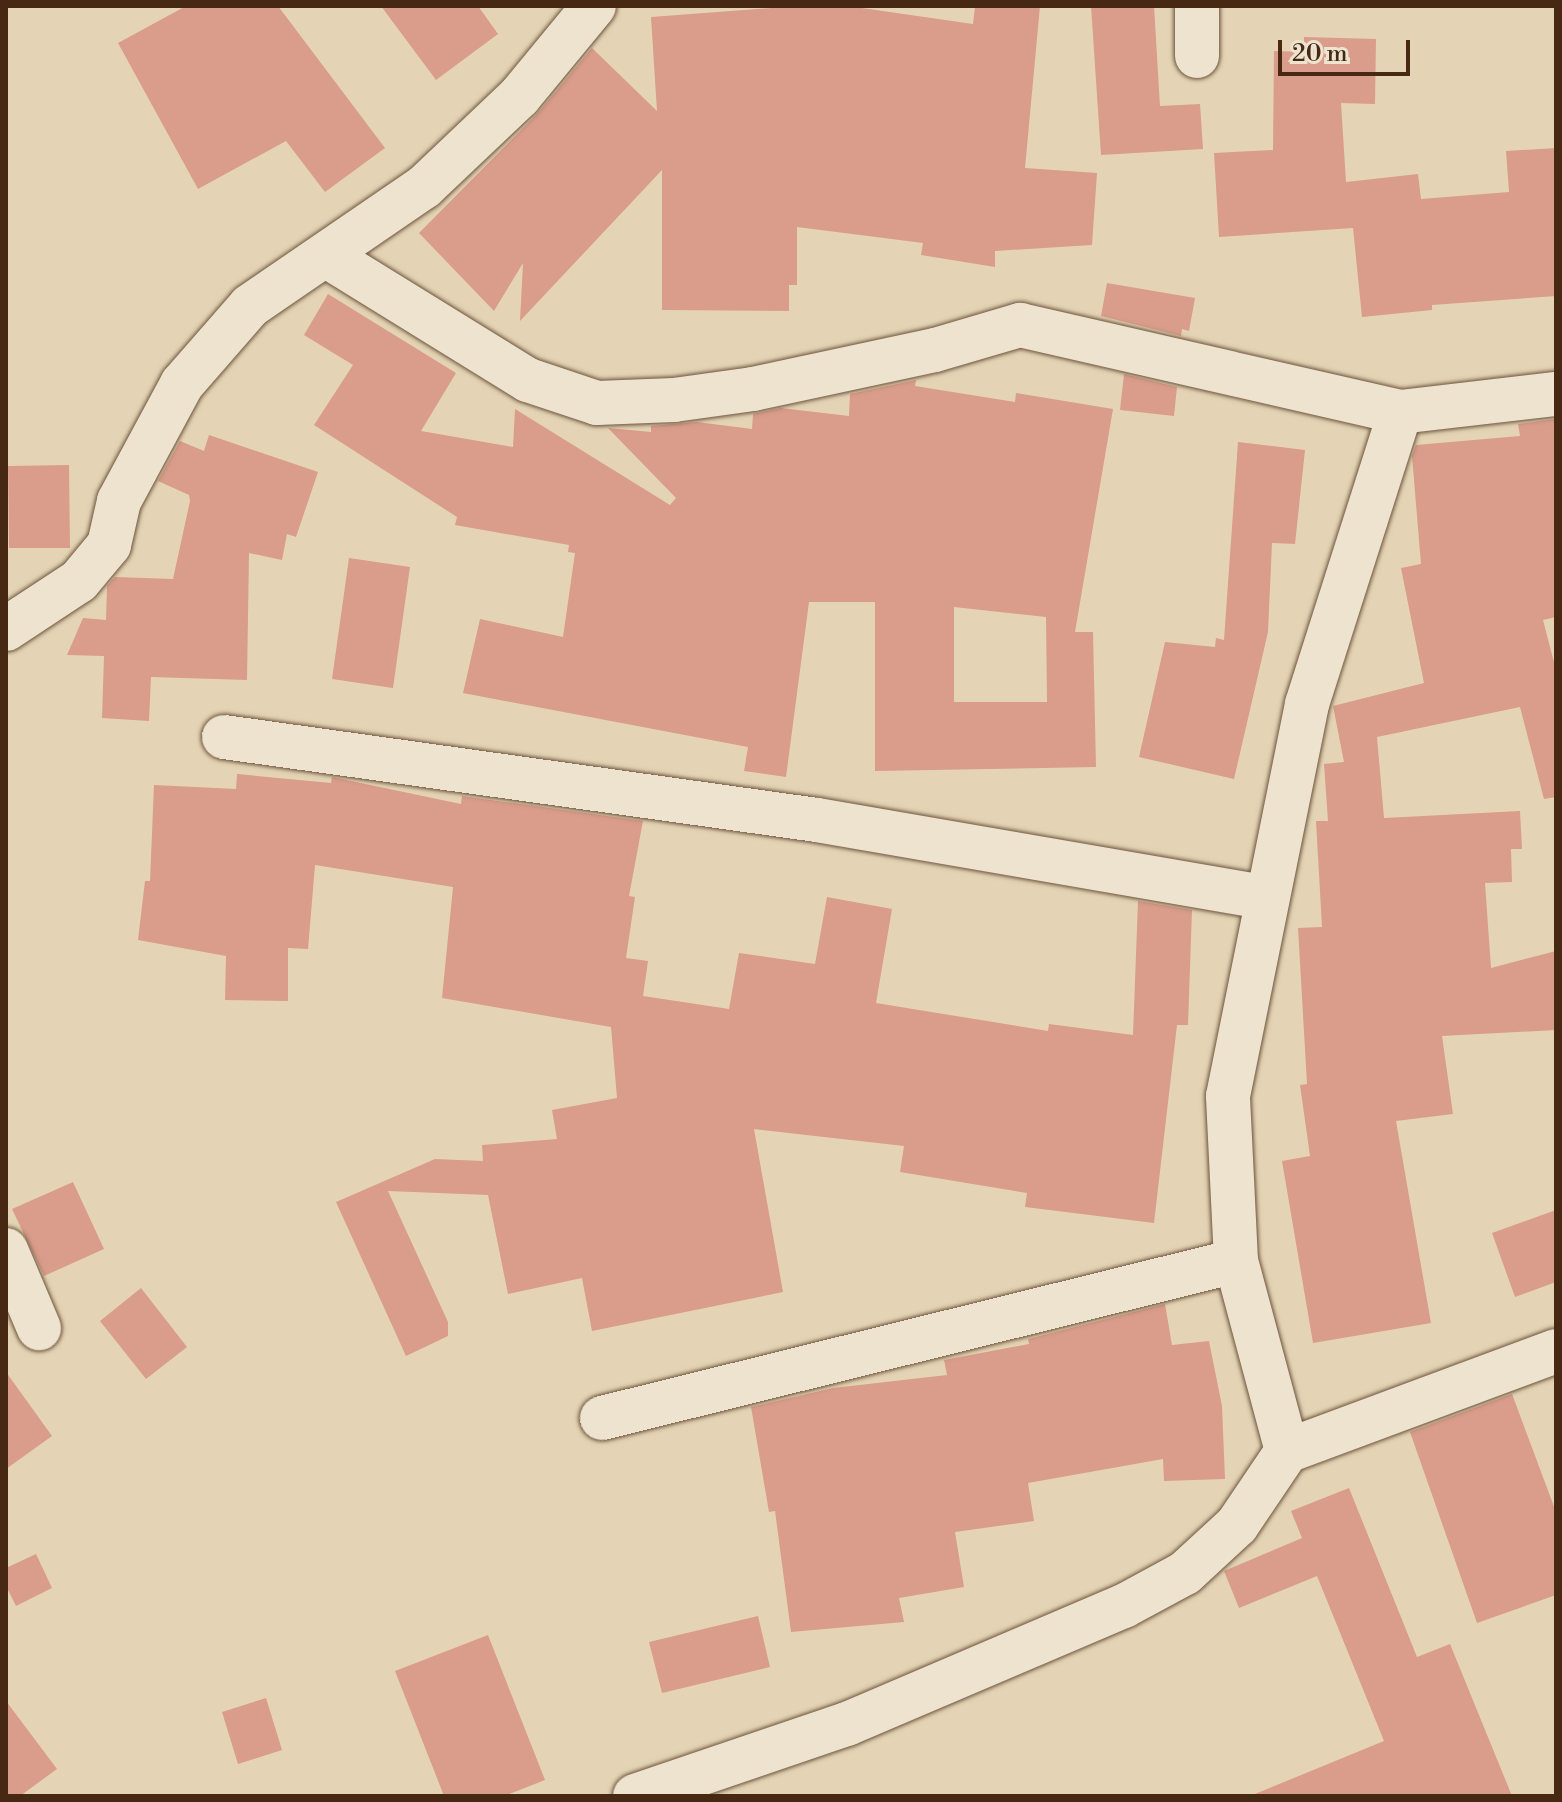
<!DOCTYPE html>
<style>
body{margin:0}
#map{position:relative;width:1562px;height:1802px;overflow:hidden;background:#e4d4b5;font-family:"Libre Bodoni",serif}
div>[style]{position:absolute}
.building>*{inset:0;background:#da9c8b}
.roads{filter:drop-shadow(0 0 2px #6e543c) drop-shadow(0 0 2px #6e543c)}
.minor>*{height:44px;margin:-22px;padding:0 22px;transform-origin:22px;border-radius:22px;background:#ede3cf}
span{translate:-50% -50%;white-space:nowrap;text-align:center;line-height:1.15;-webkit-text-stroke:8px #ede3cf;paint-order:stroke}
.frame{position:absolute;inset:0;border:8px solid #472913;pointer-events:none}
.scale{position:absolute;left:1278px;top:40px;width:132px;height:36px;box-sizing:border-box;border:4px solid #472913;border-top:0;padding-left:10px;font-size:24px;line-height:28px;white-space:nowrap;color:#472913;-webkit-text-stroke:6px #ede3cf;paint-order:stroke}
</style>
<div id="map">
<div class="building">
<i style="clip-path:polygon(186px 6px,278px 6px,385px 148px,325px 192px,286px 141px,198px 189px,118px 43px)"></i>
<i style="clip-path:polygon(381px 6px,478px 6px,498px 34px,436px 80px)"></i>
<i style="clip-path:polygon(798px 6px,848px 6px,973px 24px,975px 6px,1040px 6px,1025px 168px,1097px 173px,1092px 245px,995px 251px,995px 267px,921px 255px,923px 243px,797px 227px,797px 285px,789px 285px,789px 311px,662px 310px,662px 170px,520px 321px,523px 263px,494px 311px,419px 233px,538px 113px,592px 48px,657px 111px,651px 17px)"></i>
<i style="clip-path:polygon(1091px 6px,1154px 6px,1160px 106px,1200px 104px,1203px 149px,1101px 155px)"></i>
<i style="clip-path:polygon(1304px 37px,1376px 39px,1375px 104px,1341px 103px,1346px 182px,1418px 174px,1421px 199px,1509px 192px,1506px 151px,1556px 148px,1556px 296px,1432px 305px,1432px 310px,1362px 317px,1353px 228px,1219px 237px,1214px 153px,1273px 150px,1274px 51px,1304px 52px)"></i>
<i style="clip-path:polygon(1107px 283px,1195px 298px,1189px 331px,1182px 329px,1181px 336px,1101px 316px)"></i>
<i style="clip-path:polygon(evenodd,328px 294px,456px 373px,421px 431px,513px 447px,515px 409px,670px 505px,676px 498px,608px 428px,651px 432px,651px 426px,697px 422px,752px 429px,753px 414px,781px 408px,849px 416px,850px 394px,916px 380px,915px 386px,1015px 402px,1016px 393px,1113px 409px,1075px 632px,1093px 632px,1096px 767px,875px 771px,875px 602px,809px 602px,786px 777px,744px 771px,748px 747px,463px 693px,480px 619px,563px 637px,575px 553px,568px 552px,569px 545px,455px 525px,457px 517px,314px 425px,353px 365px,304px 335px,328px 294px,954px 607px,1046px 617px,1047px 702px,954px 702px,954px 607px)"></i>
<i style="clip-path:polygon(1124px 374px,1177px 387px,1174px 416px,1120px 410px)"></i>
<i style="clip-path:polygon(1556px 419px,1556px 617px,1543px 620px,1556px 670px,1556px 797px,1544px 799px,1520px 707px,1377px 737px,1384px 818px,1520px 811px,1522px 849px,1511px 849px,1512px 882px,1485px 883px,1491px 968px,1556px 951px,1556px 1030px,1442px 1036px,1453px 1114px,1396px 1121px,1431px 1323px,1313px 1343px,1282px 1161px,1310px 1156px,1300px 1085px,1307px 1084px,1298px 928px,1322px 927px,1316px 821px,1328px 821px,1324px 764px,1344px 762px,1333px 706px,1424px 683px,1401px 568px,1421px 564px,1412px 456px,1416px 445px,1520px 436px,1518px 424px)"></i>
<i style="clip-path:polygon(209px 435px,318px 472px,296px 537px,287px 534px,282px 560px,249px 553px,247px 680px,151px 677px,149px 721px,102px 718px,104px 656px,67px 655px,83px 618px,106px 620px,107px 586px,115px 577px,173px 579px,190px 501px,189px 495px,158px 481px,180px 441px,204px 451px)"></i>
<i style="clip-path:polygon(1238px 442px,1305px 450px,1295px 544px,1272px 543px,1268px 632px,1234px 779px,1139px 757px,1165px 642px,1215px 647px,1216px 638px,1224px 640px)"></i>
<i style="clip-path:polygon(69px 465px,70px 548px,9px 548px,8px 466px)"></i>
<i style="clip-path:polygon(349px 558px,410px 567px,393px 688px,332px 679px)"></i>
<i style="clip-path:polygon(237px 774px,331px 783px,332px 777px,461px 804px,462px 796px,643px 821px,629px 896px,635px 897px,626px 958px,648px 961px,643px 996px,729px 1009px,739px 953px,815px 964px,827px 897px,892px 909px,876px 1003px,1048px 1031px,1049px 1024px,1133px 1035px,1138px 901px,1192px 910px,1188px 1025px,1177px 1025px,1154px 1223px,1025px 1207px,1027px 1193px,900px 1172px,904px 1146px,754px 1129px,783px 1292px,592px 1331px,582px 1278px,508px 1294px,488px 1195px,388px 1191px,448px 1322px,448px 1336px,406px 1356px,336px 1202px,435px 1159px,483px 1161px,482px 1145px,557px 1139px,552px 1110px,617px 1098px,611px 1027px,442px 998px,453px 887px,315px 865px,308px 949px,288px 948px,288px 1001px,225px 1000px,226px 956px,138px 940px,145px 881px,150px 881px,154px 785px,236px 789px)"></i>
<i style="clip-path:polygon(73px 1182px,104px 1249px,44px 1276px,12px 1209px)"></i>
<i style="clip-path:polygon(1556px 1210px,1556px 1282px,1515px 1297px,1492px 1233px)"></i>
<i style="clip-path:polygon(141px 1288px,187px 1347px,146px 1379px,100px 1321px)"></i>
<i style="clip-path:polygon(1165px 1304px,1172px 1345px,1209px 1341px,1222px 1406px,1225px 1479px,1164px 1481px,1163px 1459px,1028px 1483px,1034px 1521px,955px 1532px,964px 1587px,899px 1598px,904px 1622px,791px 1632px,775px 1511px,769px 1512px,751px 1407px,833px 1388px,947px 1375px,944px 1360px,1029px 1344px,1028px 1339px)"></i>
<i style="clip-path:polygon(6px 1372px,52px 1436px,6px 1469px)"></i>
<i style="clip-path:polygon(1512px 1394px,1556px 1512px,1556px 1595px,1477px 1623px,1410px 1432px)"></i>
<i style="clip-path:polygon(1349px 1488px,1417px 1657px,1450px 1644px,1512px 1796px,1250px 1796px,1384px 1741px,1317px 1576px,1239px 1608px,1224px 1571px,1302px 1538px,1291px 1511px)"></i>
<i style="clip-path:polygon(36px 1554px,52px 1588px,16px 1606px,6px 1586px,6px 1568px)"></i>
<i style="clip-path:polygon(758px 1616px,770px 1667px,662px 1693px,649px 1642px)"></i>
<i style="clip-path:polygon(488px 1635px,545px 1780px,504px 1796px,444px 1796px,395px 1671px)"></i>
<i style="clip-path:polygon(266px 1698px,282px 1750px,238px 1764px,222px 1712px)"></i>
<i style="clip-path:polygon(6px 1701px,57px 1769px,20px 1796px,6px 1796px)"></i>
</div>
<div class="roads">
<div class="minor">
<i style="left:1197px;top:6px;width:50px;rotate:90deg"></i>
<i style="left:327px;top:256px;width:236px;rotate:31.7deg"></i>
<i style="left:528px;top:380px;width:73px;rotate:18.4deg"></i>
<i style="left:597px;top:403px;width:77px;rotate:-2.2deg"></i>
<i style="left:674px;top:400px;width:80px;rotate:-7.9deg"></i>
<i style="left:753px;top:389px;width:186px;rotate:-12.1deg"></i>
<i style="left:935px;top:350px;width:89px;rotate:-16.4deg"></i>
<i style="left:1020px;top:325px;width:390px;rotate:12.9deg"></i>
<i style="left:1400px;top:412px;width:157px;rotate:-6.6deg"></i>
<i style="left:6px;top:629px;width:87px;rotate:-33.3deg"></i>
<i style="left:79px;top:581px;width:47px;rotate:-50.2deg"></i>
<i style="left:109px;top:545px;width:45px;rotate:-77.2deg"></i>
<i style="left:119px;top:501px;width:133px;rotate:-61.7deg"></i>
<i style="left:182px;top:384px;width:103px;rotate:-48.9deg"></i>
<i style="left:250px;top:306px;width:211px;rotate:-34.4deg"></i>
<i style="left:424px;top:187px;width:131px;rotate:-43.5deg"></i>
<i style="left:519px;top:97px;width:118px;rotate:-50.5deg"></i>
<i style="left:224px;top:737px;width:599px;rotate:7.97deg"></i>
<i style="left:817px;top:820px;width:454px;rotate:9.8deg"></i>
<i style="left:6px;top:1250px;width:85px;rotate:67.1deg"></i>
<i style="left:602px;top:1418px;width:653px;rotate:-13.91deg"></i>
<i style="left:1287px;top:1451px;width:197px;rotate:-105deg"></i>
<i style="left:1236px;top:1261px;width:165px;rotate:-92.8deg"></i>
<i style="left:1228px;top:1096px;width:400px;rotate:-78.6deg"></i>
<i style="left:1307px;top:704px;width:306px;rotate:-72.3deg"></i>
<i style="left:635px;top:1796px;width:224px;rotate:-18.8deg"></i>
<i style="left:847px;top:1724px;width:301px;rotate:-23.1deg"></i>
<i style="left:1124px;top:1606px;width:69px;rotate:-28.4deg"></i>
<i style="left:1185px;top:1573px;width:71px;rotate:-42.7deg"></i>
<i style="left:1237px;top:1525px;width:89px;rotate:-56deg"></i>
<i style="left:1287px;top:1451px;width:287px;rotate:-20.4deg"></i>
</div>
</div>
<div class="frame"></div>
<div class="scale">20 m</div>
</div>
